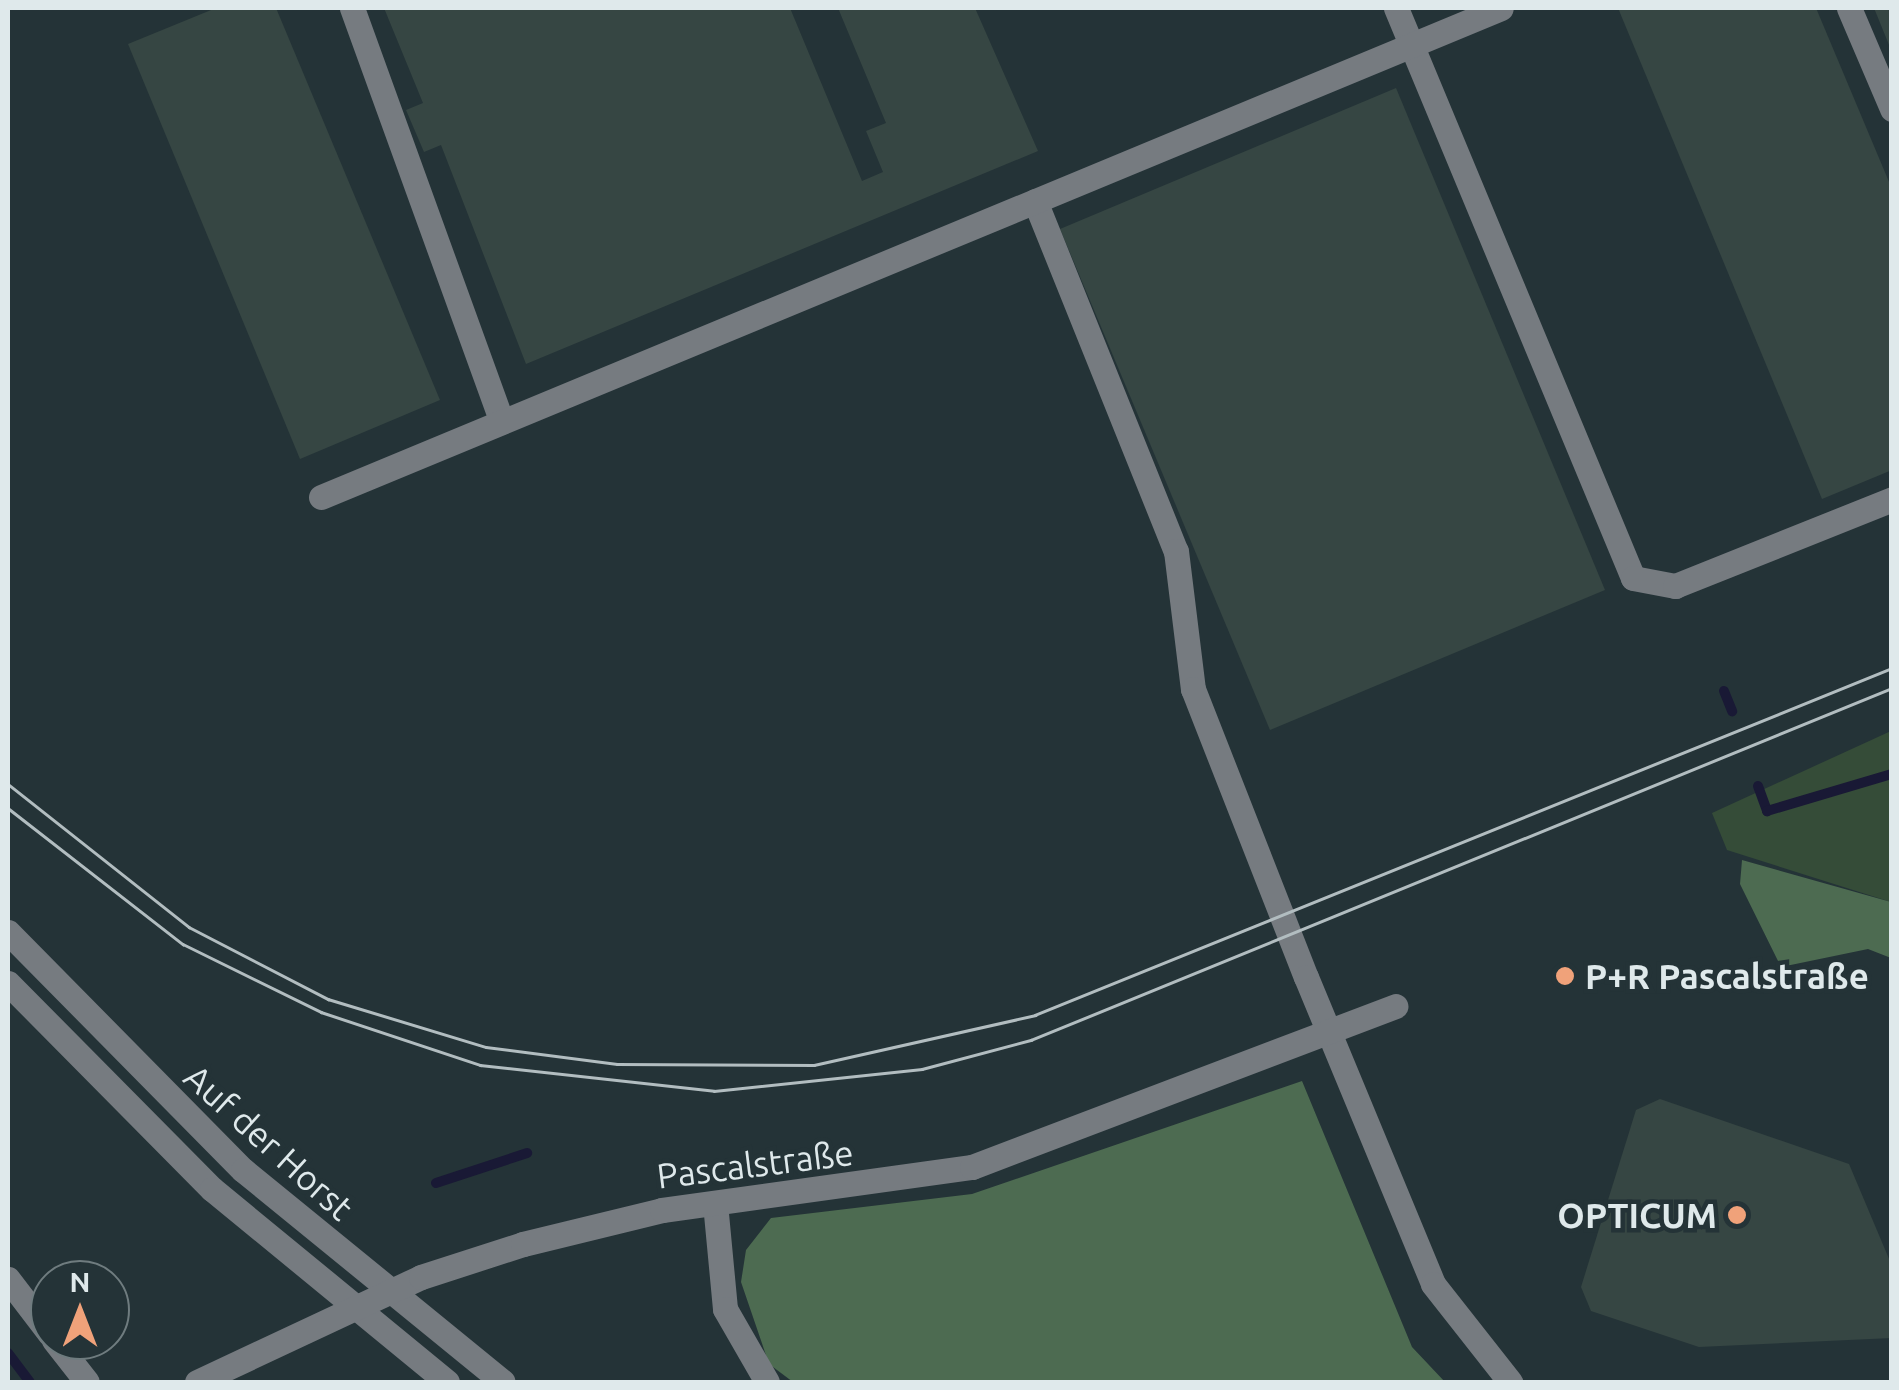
<!DOCTYPE html>
<meta charset="utf-8">
<style>
body{margin:0}
#map{position:relative;width:1899px;height:1390px;overflow:hidden;background:#243337;font-family:Ubuntu,sans-serif}
div>[style]{position:absolute}
.green>*{inset:0;background:#354c38}
.forest>*{inset:0;background:#4d6b51}
.stream>*{height:10px;margin:-5px;padding:0 5px;transform-origin:5px;border-radius:5px;background:#191935}
.building>*{inset:0;background:#364643}
.minor>*{height:25px;margin:-12.5px;padding:0 12.5px;transform-origin:12.5px;border-radius:12.5px;background:#767b80}
.tram>*{height:2.5px;margin:-1.25px;padding:0 1.25px;transform-origin:1.25px;border-radius:1.25px;background:#b2bdc0}
.dots>*{width:28px;height:28px;translate:-50% -50%;box-sizing:border-box;border:5px solid #243337;border-radius:50%}
span{translate:-50% -50%;white-space:nowrap;text-align:center;line-height:1.15;-webkit-text-stroke:9px #243337;paint-order:stroke}
.poi-label{font-size:35px;color:#dfe9eb;font-weight:700}
.left{translate:0 -50%;text-align:left}
.right{translate:-100% -50%;text-align:right}
.street-label{font-size:35px;color:#dfe9eb}
.frame{position:absolute;inset:0;border:10px solid #dfe9eb;pointer-events:none}
.north{position:absolute;left:30px;top:1260px;width:100px;height:100px;box-sizing:border-box;background:#243337;border:2px solid #6f7c7f;border-radius:50%;rotate:0deg;font-size:28px;font-weight:700;line-height:40px;text-align:center;color:#dfe9eb}
.north::after{content:'';display:block;margin:auto;width:35px;height:45px;background:#f0a27a;clip-path:polygon(50% 0,100% 100%,50% 72%,0 100%)}
</style>
<div id="map">
<div class="green">
<i style="clip-path:polygon(1891px 731px,1891px 902px,1727px 850px,1712px 813px)"></i>
</div>
<div class="forest">
<i style="clip-path:polygon(1742px 860px,1891px 902px,1891px 958px,1868px 949px,1781px 967px,1740px 884px)"></i>
<i style="clip-path:polygon(1302px 1081px,1412px 1347px,1445px 1382px,793px 1382px,769px 1364px,741px 1282px,746px 1250px,771px 1218px,972px 1194px)"></i>
</div>
<div class="stream">
<i style="left:1724px;top:691px;width:22px;rotate:68deg"></i>
<i style="left:1758px;top:786px;width:27px;rotate:70deg"></i>
<i style="left:1767px;top:811px;width:130px;rotate:-16.5deg"></i>
<i style="left:436px;top:1183px;width:96px;rotate:-18.2deg"></i>
<i style="left:8px;top:1353px;width:36px;rotate:53deg"></i>
</div>
<div class="building">
<i style="clip-path:polygon(216px 8px,276px 8px,440px 400px,300px 459px,128px 44px)"></i>
<i style="clip-path:polygon(384px 8px,790px 8px,862px 181px,883px 172px,866px 131px,886px 123px,838px 8px,975px 8px,1038px 151px,526px 364px,441px 145px,424px 152px,406px 110px,423px 103px)"></i>
<i style="clip-path:polygon(1618px 8px,1816px 8px,1892px 189px,1892px 470px,1822px 499px)"></i>
<i style="clip-path:polygon(1874px 8px,1891px 8px,1891px 50px,1887px 40px)"></i>
<i style="clip-path:polygon(1396px 88px,1605px 590px,1270px 730px,1060px 229px)"></i>
<i style="clip-path:polygon(1660px 1099px,1849px 1164px,1892px 1266px,1892px 1338px,1699px 1347px,1591px 1311px,1581px 1287px,1636px 1110px)"></i>
</div>
<div class="minor">
<i style="left:352px;top:8px;width:440px;rotate:70.1deg"></i>
<i style="left:1396px;top:8px;width:617px;rotate:67.42deg"></i>
<i style="left:1633px;top:578px;width:43px;rotate:10.8deg"></i>
<i style="left:1675px;top:586px;width:234px;rotate:-21.8deg"></i>
<i style="left:1849px;top:8px;width:110px;rotate:66.9deg"></i>
<i style="left:1035px;top:201px;width:377px;rotate:68.1deg"></i>
<i style="left:1176px;top:551px;width:139px;rotate:83deg"></i>
<i style="left:1193px;top:689px;width:309px;rotate:68.6deg"></i>
<i style="left:1306px;top:977px;width:332px;rotate:67.5deg"></i>
<i style="left:1433px;top:1284px;width:125px;rotate:51.8deg"></i>
<i style="left:321px;top:497px;width:1277px;rotate:-22.51deg"></i>
<i style="left:8px;top:932px;width:334px;rotate:45.4deg"></i>
<i style="left:243px;top:1170px;width:335px;rotate:39.2deg"></i>
<i style="left:8px;top:983px;width:290px;rotate:45.3deg"></i>
<i style="left:212px;top:1189px;width:304px;rotate:39.4deg"></i>
<i style="left:715px;top:1203px;width:106px;rotate:84.6deg"></i>
<i style="left:725px;top:1309px;width:84px;rotate:60.1deg"></i>
<i style="left:8px;top:1279px;width:69px;rotate:52.6deg"></i>
<i style="left:54px;top:1340px;width:53px;rotate:51.8deg"></i>
<i style="left:197px;top:1382px;width:247px;rotate:-25.1deg"></i>
<i style="left:421px;top:1277px;width:107px;rotate:-17.9deg"></i>
<i style="left:523px;top:1244px;width:143px;rotate:-13.7deg"></i>
<i style="left:662px;top:1210px;width:313px;rotate:-7.9deg"></i>
<i style="left:972px;top:1167px;width:453px;rotate:-20.8deg"></i>
</div>
<div class="tram">
<i style="left:8px;top:784px;width:231px;rotate:38.3deg"></i>
<i style="left:189px;top:927px;width:157px;rotate:27.4deg"></i>
<i style="left:328px;top:999px;width:165px;rotate:16.9deg"></i>
<i style="left:486px;top:1047px;width:132px;rotate:7.4deg"></i>
<i style="left:617px;top:1064px;width:197px;rotate:0.3deg"></i>
<i style="left:814px;top:1065px;width:227px;rotate:-12.7deg"></i>
<i style="left:1035px;top:1015px;width:925px;rotate:-22.04deg"></i>
<i style="left:8px;top:808px;width:222px;rotate:37.9deg"></i>
<i style="left:183px;top:944px;width:154px;rotate:26.2deg"></i>
<i style="left:321px;top:1012px;width:168px;rotate:18.4deg"></i>
<i style="left:480px;top:1065px;width:235px;rotate:6.3deg"></i>
<i style="left:714px;top:1091px;width:209px;rotate:-6deg"></i>
<i style="left:922px;top:1069px;width:113px;rotate:-14.9deg"></i>
<i style="left:1031px;top:1040px;width:930px;rotate:-22.24deg"></i>
</div>
<div class="dots">
<i style="left:1565px;top:976px;background:#f0a27a"></i>
<i style="left:1737px;top:1215px;background:#f0a27a"></i>
</div>
<div class="poi-label">
<span class="left" style="left:1585px;top:976px">P+R Pascalstraße</span>
<span class="right" style="left:1717px;top:1215px">OPTICUM</span>
</div>
<div class="street-label">
<span style="left:269px;top:1142px;rotate:42deg">Auf der Horst</span>
<span style="left:755px;top:1164px;rotate:-7deg">Pascalstraße</span>
</div>
<div class="frame"></div>
<div class="north">N</div>
</div>
